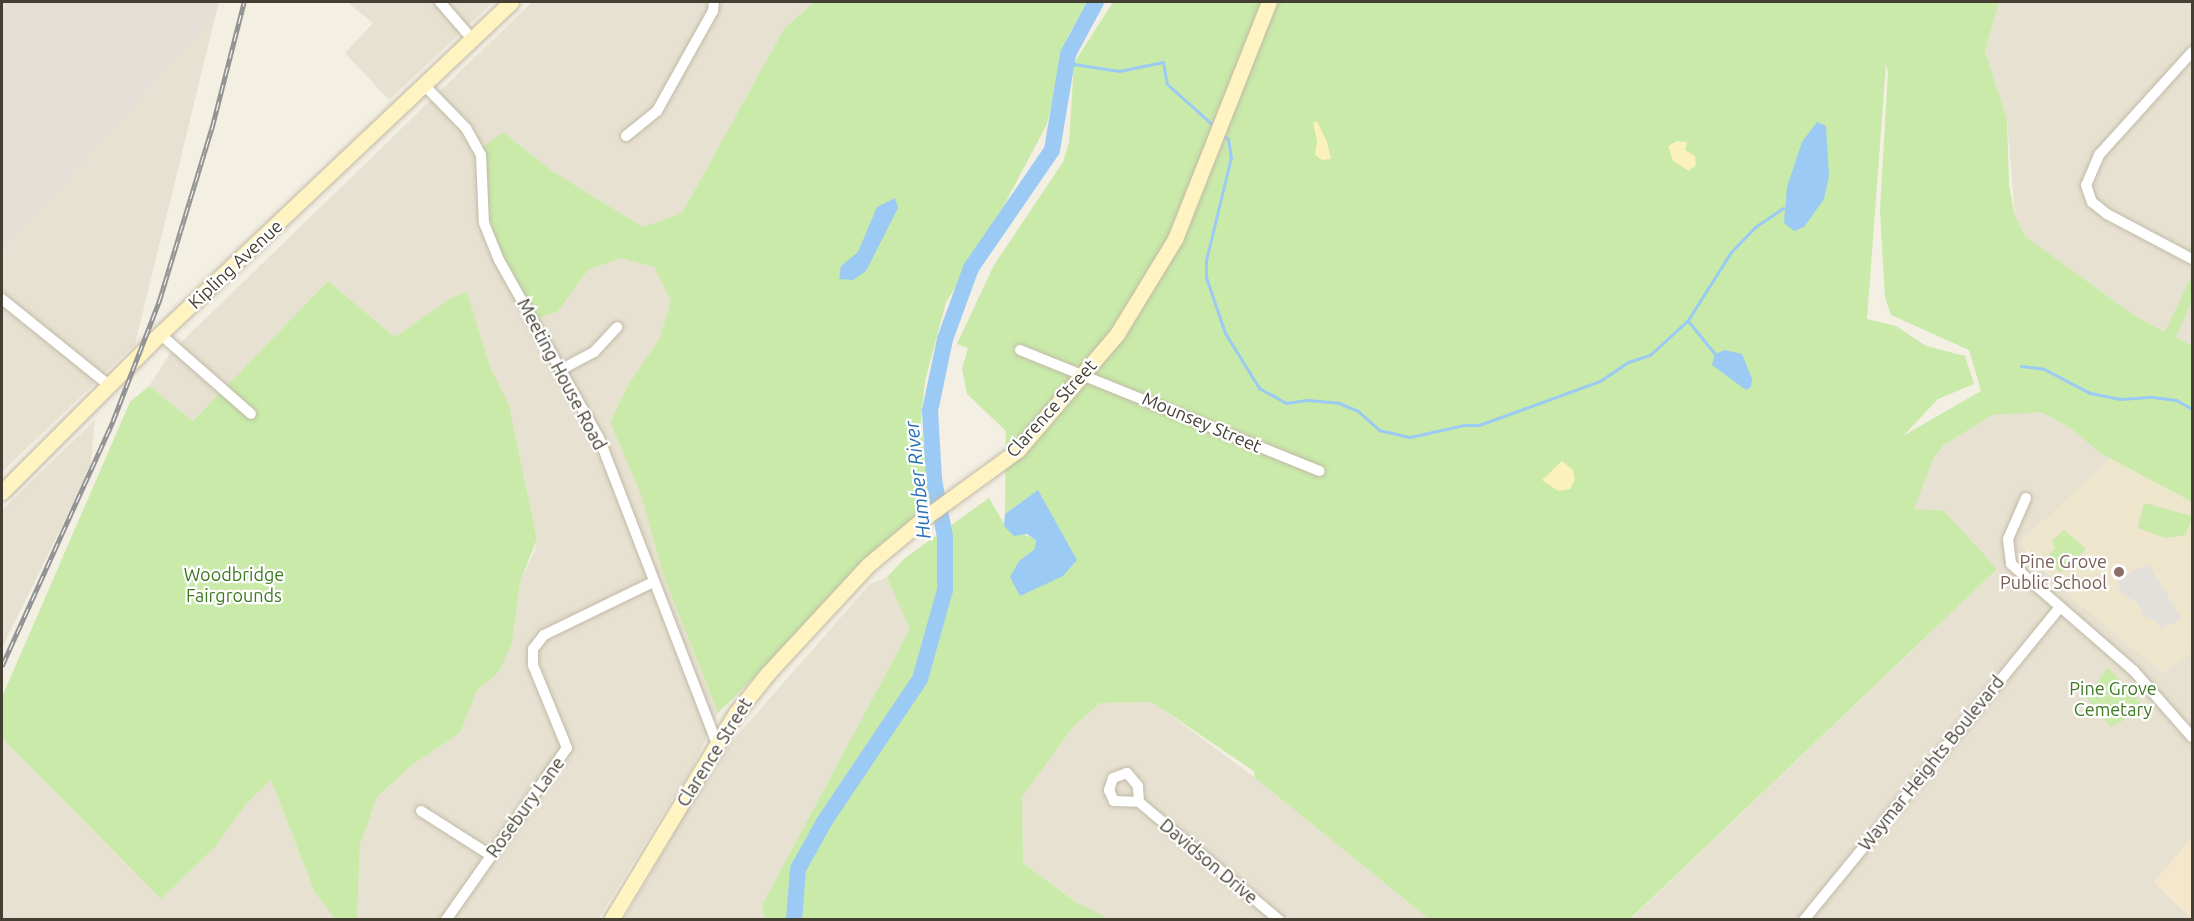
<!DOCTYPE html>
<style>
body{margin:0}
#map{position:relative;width:2194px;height:921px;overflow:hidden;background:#f3efe3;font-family:Ubuntu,sans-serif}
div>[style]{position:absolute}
.residential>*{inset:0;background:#e7e1d1}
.commercial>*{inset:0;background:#f6e7cc}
.industrial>*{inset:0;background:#e4e0d8}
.education>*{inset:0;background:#ede5cc}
.green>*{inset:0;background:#c9eaa9}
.sand>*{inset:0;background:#faf1bc}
.parking>*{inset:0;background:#e3e0dc}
.water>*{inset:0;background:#9bcaf4}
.stream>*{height:3px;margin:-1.5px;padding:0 1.5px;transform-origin:1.5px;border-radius:1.5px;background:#9bcaf4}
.river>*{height:16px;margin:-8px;padding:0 8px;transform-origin:8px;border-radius:8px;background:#9bcaf4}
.roads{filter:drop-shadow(0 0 2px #c1baa8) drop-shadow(0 0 2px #c1baa8)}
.street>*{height:10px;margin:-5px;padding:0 5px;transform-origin:5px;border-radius:5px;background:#fff}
.secondary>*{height:15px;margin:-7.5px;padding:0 7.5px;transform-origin:7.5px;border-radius:7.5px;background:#fff4c1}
.rail>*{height:5px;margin-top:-2.5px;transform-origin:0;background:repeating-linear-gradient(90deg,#fff 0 9px,#949494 0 18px);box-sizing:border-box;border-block:2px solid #949494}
.dots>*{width:16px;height:16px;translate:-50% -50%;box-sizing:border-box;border:3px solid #fff;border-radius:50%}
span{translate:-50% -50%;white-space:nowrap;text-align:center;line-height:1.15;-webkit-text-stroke:4.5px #fff;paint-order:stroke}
.street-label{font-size:18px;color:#453f33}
.education-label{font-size:18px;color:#785e54}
.right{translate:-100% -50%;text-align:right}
.park-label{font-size:18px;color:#3f7924}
.water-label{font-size:20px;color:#2771b5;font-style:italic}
.frame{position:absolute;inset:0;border:3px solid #453f33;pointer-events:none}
</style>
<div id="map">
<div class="residential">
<i style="clip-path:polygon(347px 2px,493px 2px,389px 100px,345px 53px,373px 23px)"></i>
<i style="clip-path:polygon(532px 2px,814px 2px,784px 29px,682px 213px,643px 227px,552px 171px,503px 132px,558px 311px,588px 270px,621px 258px,654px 267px,671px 301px,660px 338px,628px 385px,610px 422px,642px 494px,663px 574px,718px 713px,694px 764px,598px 919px,357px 919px,360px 845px,377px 797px,412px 765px,460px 733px,477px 690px,499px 672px,512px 643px,520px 582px,535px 550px,537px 538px,509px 405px,490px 367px,467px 292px,451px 298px,395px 337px,328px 281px,193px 421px,149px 386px,171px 352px)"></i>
<i style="clip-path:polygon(1999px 2px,2192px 2px,2192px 346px,2135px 316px,2026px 237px,2015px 217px,2007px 119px,1985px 51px)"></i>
<i style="clip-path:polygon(216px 14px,135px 344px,2px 472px,2px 253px)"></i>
<i style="clip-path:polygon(2021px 410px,2041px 412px,2069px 427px,2111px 459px,2022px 541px,2027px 553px,2076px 601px,2162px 672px,2192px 653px,2192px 842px,2154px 882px,2192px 919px,1630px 920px,1997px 569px,1913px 511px,1934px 457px,1944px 445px,1992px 415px)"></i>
<i style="clip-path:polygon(95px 420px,90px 469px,2px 648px,2px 510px)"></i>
<i style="clip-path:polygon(887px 577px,911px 628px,762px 905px,765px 919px,624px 920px,710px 771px,741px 731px,870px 584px)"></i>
<i style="clip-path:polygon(1153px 702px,1254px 777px,1429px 919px,1100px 919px,1023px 863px,1022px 797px,1073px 727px,1100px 703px)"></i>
<i style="clip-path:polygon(2px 738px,161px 899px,215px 847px,246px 804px,271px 780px,315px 893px,335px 919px,2px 919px)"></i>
</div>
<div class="commercial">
<i style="clip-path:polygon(2190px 840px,2192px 842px,2192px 919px,2154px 882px)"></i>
</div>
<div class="industrial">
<i style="clip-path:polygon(2px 2px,219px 2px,216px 14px,2px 253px)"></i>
</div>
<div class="education">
<i style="clip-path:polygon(2111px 459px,2192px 502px,2192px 653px,2162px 672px,2076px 601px,2023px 546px,2022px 541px)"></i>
</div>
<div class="green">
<i style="clip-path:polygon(814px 2px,1087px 2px,1066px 40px,1047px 124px,986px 239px,946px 302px,925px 381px,921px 420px,930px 505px,718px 713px,663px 574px,641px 494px,610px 422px,628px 385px,660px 338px,671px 301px,654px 267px,621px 258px,588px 270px,558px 311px,530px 321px,486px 233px,479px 150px,503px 132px,552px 171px,643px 227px,682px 213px,784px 29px)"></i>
<i style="clip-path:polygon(evenodd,1113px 2px,1999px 2px,1985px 51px,2007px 119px,2009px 185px,2015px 217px,2026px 237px,2135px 316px,2165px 332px,2192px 275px,2192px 300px,2176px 337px,2192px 346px,2192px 502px,2102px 454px,2069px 427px,2041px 412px,1992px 415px,1944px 445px,1934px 457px,1914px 509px,1944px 511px,1997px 569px,1630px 919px,1429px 919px,1254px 777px,1255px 772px,1152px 702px,1100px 703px,1073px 727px,1022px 797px,1023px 863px,1076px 902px,1109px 919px,765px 920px,762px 905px,910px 629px,887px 577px,905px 558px,989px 498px,1007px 529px,1036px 539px,1039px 583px,1038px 490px,1005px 514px,1006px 431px,967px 394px,962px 369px,968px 348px,957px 344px,994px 265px,1063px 162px,1069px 143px,1074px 63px,1113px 2px,1886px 64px,1888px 72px,1880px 210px,1885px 297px,1891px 315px,1969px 350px,1981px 391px,1903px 436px,1938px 399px,1974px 384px,1965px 356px,1926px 346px,1896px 326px,1867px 319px,1886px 64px)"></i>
<i style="clip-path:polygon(328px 281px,395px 337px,451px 298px,467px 292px,490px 367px,509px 405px,537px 539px,520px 582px,512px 643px,499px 672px,477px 690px,460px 733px,412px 765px,377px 797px,360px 845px,357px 919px,335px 919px,315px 893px,271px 780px,246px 804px,215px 847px,161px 899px,2px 738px,2px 697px,130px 402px,149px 386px,193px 421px)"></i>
<i style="clip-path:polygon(2144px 503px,2192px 516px,2186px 535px,2165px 538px,2138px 528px)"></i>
<i style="clip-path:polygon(2064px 530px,2086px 549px,2061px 573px,2045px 559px,2055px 548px,2052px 541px)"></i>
<i style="clip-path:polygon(2108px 667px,2145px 708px,2111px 727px,2086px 697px)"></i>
</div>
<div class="sand">
<i style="clip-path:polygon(1317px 121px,1327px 142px,1331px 159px,1322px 160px,1315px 155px,1317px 141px,1313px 123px)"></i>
<i style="clip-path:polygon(1677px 141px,1687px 142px,1685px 150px,1695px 156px,1696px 165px,1689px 171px,1673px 161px,1668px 146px)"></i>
<i style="clip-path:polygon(1562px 461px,1573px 470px,1575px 479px,1570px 489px,1558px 491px,1542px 480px)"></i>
</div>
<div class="parking">
<i style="clip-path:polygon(2148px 564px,2182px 619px,2160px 629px,2157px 622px,2143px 616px,2137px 602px,2122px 594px,2116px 580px)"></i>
</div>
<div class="water">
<i style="clip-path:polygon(1817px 122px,1826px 126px,1829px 176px,1824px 199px,1804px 227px,1794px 231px,1784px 223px,1787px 187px,1802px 142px)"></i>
<i style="clip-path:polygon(895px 198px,898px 208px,866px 271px,853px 280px,839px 279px,841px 266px,858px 252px,877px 207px)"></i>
<i style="clip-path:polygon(1725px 350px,1742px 354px,1752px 379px,1751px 387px,1746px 390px,1712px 365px,1715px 354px)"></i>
<i style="clip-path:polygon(1038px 490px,1077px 560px,1063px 576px,1020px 596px,1010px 577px,1019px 561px,1035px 549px,1036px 540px,1027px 534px,1014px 536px,1004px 526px,1005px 514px)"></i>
</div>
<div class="stream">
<i style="left:1067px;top:63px;width:53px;rotate:8.7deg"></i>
<i style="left:1119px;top:71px;width:45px;rotate:-11.6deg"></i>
<i style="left:1163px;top:62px;width:22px;rotate:80deg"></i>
<i style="left:1167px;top:84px;width:64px;rotate:41.9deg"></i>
<i style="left:1222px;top:134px;width:8px;rotate:40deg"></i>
<i style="left:1228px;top:139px;width:18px;rotate:81deg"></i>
<i style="left:1231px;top:157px;width:106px;rotate:103.6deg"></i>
<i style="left:1206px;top:260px;width:17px;rotate:90deg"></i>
<i style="left:1206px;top:277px;width:59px;rotate:71.3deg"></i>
<i style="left:1225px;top:333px;width:65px;rotate:58.3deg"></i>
<i style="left:1259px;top:388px;width:31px;rotate:29deg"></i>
<i style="left:1286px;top:403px;width:21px;rotate:-8deg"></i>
<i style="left:1307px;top:400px;width:32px;rotate:5deg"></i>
<i style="left:1339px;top:403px;width:21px;rotate:23deg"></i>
<i style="left:1358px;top:411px;width:28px;rotate:42deg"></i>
<i style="left:1379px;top:430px;width:32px;rotate:13deg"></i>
<i style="left:1410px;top:437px;width:55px;rotate:-12.5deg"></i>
<i style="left:1464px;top:425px;width:15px"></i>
<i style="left:1479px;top:425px;width:129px;rotate:-20deg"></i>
<i style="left:1600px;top:381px;width:34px;rotate:-34deg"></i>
<i style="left:1628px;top:362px;width:23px;rotate:-18deg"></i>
<i style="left:1650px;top:355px;width:52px;rotate:-42.6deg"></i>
<i style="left:1688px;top:320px;width:80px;rotate:-57.7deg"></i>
<i style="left:1731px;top:252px;width:35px;rotate:-46deg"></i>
<i style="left:1755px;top:227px;width:34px;rotate:-34deg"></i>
<i style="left:1688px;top:321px;width:43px;rotate:50.7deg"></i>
<i style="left:2021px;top:366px;width:23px;rotate:7deg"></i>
<i style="left:2044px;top:369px;width:52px;rotate:27.6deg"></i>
<i style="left:2090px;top:393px;width:31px;rotate:11deg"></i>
<i style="left:2120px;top:399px;width:32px;rotate:-4deg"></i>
<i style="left:2152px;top:397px;width:24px;rotate:7deg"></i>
<i style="left:2176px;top:400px;width:18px;rotate:29deg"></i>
</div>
<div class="river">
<i style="left:794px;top:920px;width:51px;rotate:-85.5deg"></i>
<i style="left:798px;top:869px;width:54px;rotate:-61deg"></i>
<i style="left:824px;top:822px;width:172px;rotate:-56.1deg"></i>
<i style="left:920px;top:679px;width:92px;rotate:-74.3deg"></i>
<i style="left:945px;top:590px;width:53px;rotate:-90deg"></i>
<i style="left:945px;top:537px;width:58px;rotate:-100.9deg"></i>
<i style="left:934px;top:480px;width:69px;rotate:-93.3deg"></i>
<i style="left:930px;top:411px;width:74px;rotate:-78.2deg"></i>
<i style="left:945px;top:339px;width:76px;rotate:-69.9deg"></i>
<i style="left:971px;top:268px;width:143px;rotate:-55.5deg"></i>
<i style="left:1052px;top:150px;width:97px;rotate:-80.5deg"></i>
<i style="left:1068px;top:54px;width:59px;rotate:-61.7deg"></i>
</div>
<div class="roads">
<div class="street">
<i style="left:440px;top:2px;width:49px;rotate:49.1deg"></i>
<i style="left:2192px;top:52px;width:139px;rotate:132.1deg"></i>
<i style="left:2099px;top:155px;width:33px;rotate:113deg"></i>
<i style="left:2086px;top:185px;width:18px;rotate:71deg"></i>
<i style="left:2092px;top:202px;width:19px;rotate:39deg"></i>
<i style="left:2107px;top:214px;width:96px;rotate:27.9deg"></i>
<i style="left:424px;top:85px;width:60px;rotate:45.7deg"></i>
<i style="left:466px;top:128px;width:31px;rotate:61deg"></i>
<i style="left:481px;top:155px;width:68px;rotate:87.5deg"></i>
<i style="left:484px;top:223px;width:40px;rotate:68deg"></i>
<i style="left:499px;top:260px;width:204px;rotate:60.7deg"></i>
<i style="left:599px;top:438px;width:328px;rotate:68.9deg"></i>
<i style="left:626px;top:136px;width:40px;rotate:-39deg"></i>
<i style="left:657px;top:111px;width:115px;rotate:-60.8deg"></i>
<i style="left:713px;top:11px;width:9px;rotate:-84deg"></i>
<i style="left:2px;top:299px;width:139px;rotate:38.9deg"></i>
<i style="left:160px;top:334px;width:121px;rotate:41.3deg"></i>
<i style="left:1020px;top:350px;width:323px;rotate:22deg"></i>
<i style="left:562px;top:369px;width:36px;rotate:-28deg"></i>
<i style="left:594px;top:352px;width:34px;rotate:-47deg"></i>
<i style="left:2026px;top:498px;width:45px;rotate:113.7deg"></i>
<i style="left:2008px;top:539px;width:25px;rotate:83deg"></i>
<i style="left:2011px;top:564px;width:163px;rotate:41deg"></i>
<i style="left:2134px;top:671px;width:88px;rotate:48.7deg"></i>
<i style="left:1139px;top:802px;width:16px;rotate:-94deg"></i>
<i style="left:1138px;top:786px;width:17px;rotate:-130deg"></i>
<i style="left:1127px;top:773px;width:15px;rotate:160deg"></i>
<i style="left:1113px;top:778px;width:13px;rotate:108deg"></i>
<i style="left:1109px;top:790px;width:12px;rotate:66deg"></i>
<i style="left:1114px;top:801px;width:25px;rotate:2deg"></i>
<i style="left:1139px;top:802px;width:183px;rotate:40.1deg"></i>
<i style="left:421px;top:811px;width:82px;rotate:32.5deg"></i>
<i style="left:446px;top:920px;width:210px;rotate:-54.9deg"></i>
<i style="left:567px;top:748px;width:90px;rotate:-112.3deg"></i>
<i style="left:533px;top:665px;width:16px;rotate:-90deg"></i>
<i style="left:533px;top:649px;width:18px;rotate:-52deg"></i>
<i style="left:544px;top:635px;width:121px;rotate:-25.9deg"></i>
<i style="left:1804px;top:920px;width:404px;rotate:-50.7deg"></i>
</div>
<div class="secondary">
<i style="left:2px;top:492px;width:223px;rotate:-45deg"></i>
<i style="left:160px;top:334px;width:483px;rotate:-43.4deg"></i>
<i style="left:611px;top:920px;width:242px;rotate:-58.9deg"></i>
<i style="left:736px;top:713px;width:51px;rotate:-51.3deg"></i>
<i style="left:768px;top:673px;width:147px;rotate:-47.2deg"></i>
<i style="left:868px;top:565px;width:72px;rotate:-39.9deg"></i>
<i style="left:923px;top:519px;width:117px;rotate:-36deg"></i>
<i style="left:1018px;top:450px;width:153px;rotate:-49.5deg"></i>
<i style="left:1117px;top:334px;width:111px;rotate:-58.6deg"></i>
<i style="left:1175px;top:239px;width:255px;rotate:-68.4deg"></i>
</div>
</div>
<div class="rail">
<i style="left:2px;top:666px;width:269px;rotate:-65.6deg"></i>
<i style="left:113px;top:421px;width:128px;rotate:-68.9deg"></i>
<i style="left:159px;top:302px;width:182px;rotate:-73.1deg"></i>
<i style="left:212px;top:128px;width:130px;rotate:-75.7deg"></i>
</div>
<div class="dots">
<i style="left:2119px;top:572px;background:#8d6e63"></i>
</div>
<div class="street-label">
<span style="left:235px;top:264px;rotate:-43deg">Kipling Avenue</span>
<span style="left:562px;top:374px;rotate:62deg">Meeting House Road</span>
<span style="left:1051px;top:408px;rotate:-48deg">Clarence Street</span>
<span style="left:1202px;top:422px;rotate:23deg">Mounsey Street</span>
<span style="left:714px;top:752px;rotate:-58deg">Clarence Street</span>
<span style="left:1931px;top:763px;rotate:-51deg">Waymar Heights Boulevard</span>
<span style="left:525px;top:807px;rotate:-54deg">Rosebury Lane</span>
<span style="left:1209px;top:861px;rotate:40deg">Davidson Drive</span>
</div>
<div class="education-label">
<span class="right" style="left:2107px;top:572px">Pine Grove<br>Public School</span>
</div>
<div class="park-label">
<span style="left:234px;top:585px">Woodbridge<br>Fairgrounds</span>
<span style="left:2113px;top:699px">Pine Grove<br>Cemetary</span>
</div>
<div class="water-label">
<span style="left:917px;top:480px;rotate:-96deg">Humber River</span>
</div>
<div class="frame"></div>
</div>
